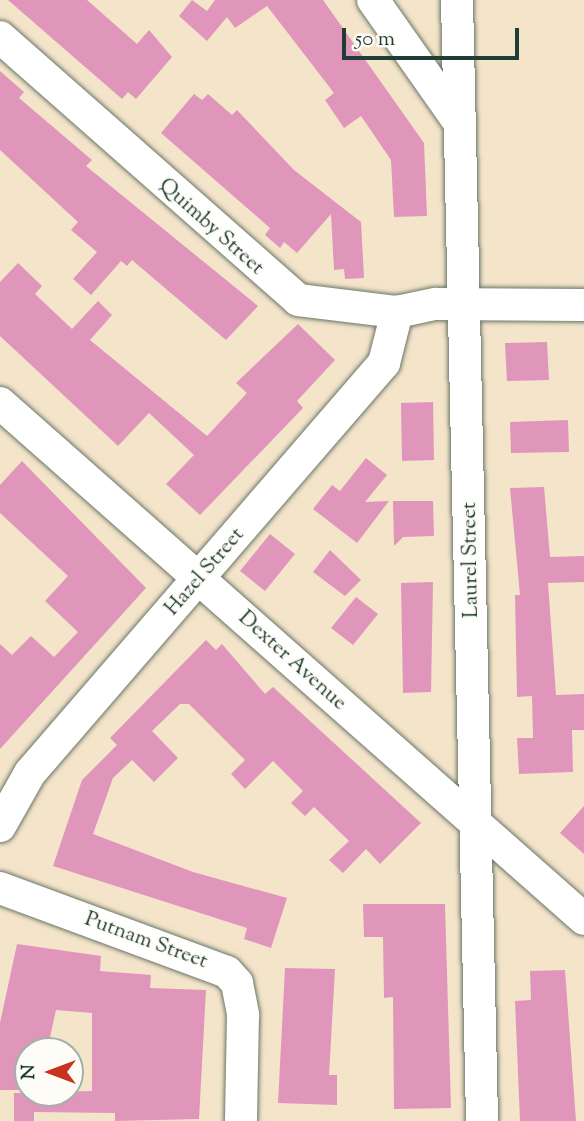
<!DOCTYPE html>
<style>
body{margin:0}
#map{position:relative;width:584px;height:1121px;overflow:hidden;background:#f4e4ca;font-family:"Sorts Mill Goudy",serif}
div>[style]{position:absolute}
.building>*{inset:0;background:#e096bb}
.roads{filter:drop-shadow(0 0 2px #6a7768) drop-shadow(0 0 2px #6a7768)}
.minor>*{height:32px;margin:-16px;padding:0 16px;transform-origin:16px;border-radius:16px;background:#fff}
span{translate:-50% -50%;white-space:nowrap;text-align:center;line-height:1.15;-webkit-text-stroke:5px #fdfcf7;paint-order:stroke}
.street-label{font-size:21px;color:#1f3d34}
.north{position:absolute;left:14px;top:1037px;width:70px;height:70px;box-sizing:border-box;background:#fdfcf7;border:2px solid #a4b0a9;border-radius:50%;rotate:270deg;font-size:19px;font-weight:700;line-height:28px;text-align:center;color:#1f3d34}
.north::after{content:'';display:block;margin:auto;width:24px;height:32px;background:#c8321e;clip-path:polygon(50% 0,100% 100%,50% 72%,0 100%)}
.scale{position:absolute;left:342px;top:28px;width:177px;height:32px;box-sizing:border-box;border:4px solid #1f3d34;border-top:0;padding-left:9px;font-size:21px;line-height:24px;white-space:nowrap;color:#1f3d34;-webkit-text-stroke:5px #fdfcf7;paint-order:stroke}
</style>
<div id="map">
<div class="building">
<i style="clip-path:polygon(8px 0,87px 0,137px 44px,149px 30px,172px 57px,136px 99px,128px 92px,122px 99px)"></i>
<i style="clip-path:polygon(192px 0,207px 11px,215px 0,323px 0,424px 143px,427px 216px,394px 217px,391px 160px,361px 116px,344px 128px,325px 100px,334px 93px,267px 6px,235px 28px,227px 17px,207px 41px,179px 16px)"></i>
<i style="clip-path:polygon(0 71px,24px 92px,19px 98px,92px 160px,86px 166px,258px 306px,226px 340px,132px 260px,127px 266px,121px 261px,91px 295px,73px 279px,97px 252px,71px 230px,78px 222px,0 150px)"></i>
<i style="clip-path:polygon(194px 94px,202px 100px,208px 94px,232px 115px,237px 110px,294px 170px,361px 222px,364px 278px,345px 279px,344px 269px,334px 270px,331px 214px,297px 253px,284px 242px,280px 248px,265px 235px,270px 228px,161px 133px)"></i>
<i style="clip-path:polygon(18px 263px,42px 286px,35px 294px,72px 329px,98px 301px,112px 315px,90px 340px,207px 436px,247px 393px,236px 383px,298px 324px,335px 360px,297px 401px,303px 408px,200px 515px,166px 484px,194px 455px,149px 413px,118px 446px,0 336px,0 282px)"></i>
<i style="clip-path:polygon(547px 342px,549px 380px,507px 381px,505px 343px)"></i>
<i style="clip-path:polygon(433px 402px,434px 460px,402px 461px,401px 403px)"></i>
<i style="clip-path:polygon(568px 420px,569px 452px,511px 453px,510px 422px)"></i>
<i style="clip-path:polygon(366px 458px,387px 475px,365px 502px,389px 501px,357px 543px,313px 509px,332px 485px,340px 491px)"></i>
<i style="clip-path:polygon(22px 461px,146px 588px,0 749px,0 644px,12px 655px,31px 636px,54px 657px,78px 632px,45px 601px,68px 576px,0 513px,0 485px)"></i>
<i style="clip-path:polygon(544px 487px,550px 557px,584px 556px,584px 582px,548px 583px,556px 695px,584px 694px,584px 730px,572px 730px,573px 772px,519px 774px,517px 738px,533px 738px,532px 696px,517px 697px,515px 595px,520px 595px,510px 488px)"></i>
<i style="clip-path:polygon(393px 501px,433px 501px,434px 536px,403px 537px,394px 546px)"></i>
<i style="clip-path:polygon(270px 534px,295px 554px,265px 591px,240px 571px)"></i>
<i style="clip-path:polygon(330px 550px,361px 580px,345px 596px,313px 572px)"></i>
<i style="clip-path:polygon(433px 582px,431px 692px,403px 693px,401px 583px)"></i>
<i style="clip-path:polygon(356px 597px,378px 614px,353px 645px,331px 628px)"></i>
<i style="clip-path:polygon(206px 640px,216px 650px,222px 644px,265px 694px,273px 687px,421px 823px,380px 864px,366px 849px,343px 873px,329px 860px,349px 841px,314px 807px,305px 816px,291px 803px,303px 791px,273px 761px,245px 789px,231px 774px,245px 760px,189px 704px,180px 704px,152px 731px,178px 758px,154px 782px,132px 760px,113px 778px,93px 834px,193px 872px,287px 898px,271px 948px,244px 939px,247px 928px,53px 866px,82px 780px,117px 745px,110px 738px)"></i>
<i style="clip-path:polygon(584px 806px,584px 854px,560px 833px)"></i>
<i style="clip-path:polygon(363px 904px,445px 904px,451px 1108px,394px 1109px,393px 997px,384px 998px,383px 937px,364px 937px)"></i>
<i style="clip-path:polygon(17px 944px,101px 956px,100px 971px,151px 975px,150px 988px,206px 990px,199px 1119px,115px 1121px,115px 1113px,34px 1112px,34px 1121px,14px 1121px,14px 1093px,92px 1091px,92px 1013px,56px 1010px,47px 1051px,28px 1051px,28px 1090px,0 1090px,0 1023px)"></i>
<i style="clip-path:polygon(285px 968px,335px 969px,329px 1075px,337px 1075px,337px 1105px,278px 1103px)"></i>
<i style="clip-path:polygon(565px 970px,576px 1121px,520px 1121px,515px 1001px,531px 1000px,530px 971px)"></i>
</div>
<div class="roads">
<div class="minor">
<i style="left:373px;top:0;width:151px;rotate:54.9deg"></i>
<i style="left:457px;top:0;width:1121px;rotate:88.72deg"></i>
<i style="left:0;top:37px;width:397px;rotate:41.4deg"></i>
<i style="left:298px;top:300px;width:100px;rotate:6.9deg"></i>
<i style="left:397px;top:312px;width:40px;rotate:-12deg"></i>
<i style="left:436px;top:304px;width:148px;rotate:0.4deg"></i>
<i style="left:0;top:403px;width:779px;rotate:41.46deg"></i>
<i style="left:0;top:826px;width:61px;rotate:-60.5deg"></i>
<i style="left:30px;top:773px;width:542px;rotate:-49.19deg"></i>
<i style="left:384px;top:363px;width:53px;rotate:-75.7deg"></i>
<i style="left:0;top:888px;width:242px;rotate:20.3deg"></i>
<i style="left:227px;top:972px;width:15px;rotate:48deg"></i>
<i style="left:237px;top:983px;width:33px;rotate:79deg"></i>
<i style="left:243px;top:1015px;width:106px;rotate:91.1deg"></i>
</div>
</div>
<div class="street-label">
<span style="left:211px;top:227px;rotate:42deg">Quimby Street</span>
<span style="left:471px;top:560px;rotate:-91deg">Laurel Street</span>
<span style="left:205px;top:572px;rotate:-49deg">Hazel Street</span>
<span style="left:292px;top:661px;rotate:42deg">Dexter Avenue</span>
<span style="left:146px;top:941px;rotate:20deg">Putnam Street</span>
</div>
<div class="north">N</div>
<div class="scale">50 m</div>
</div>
